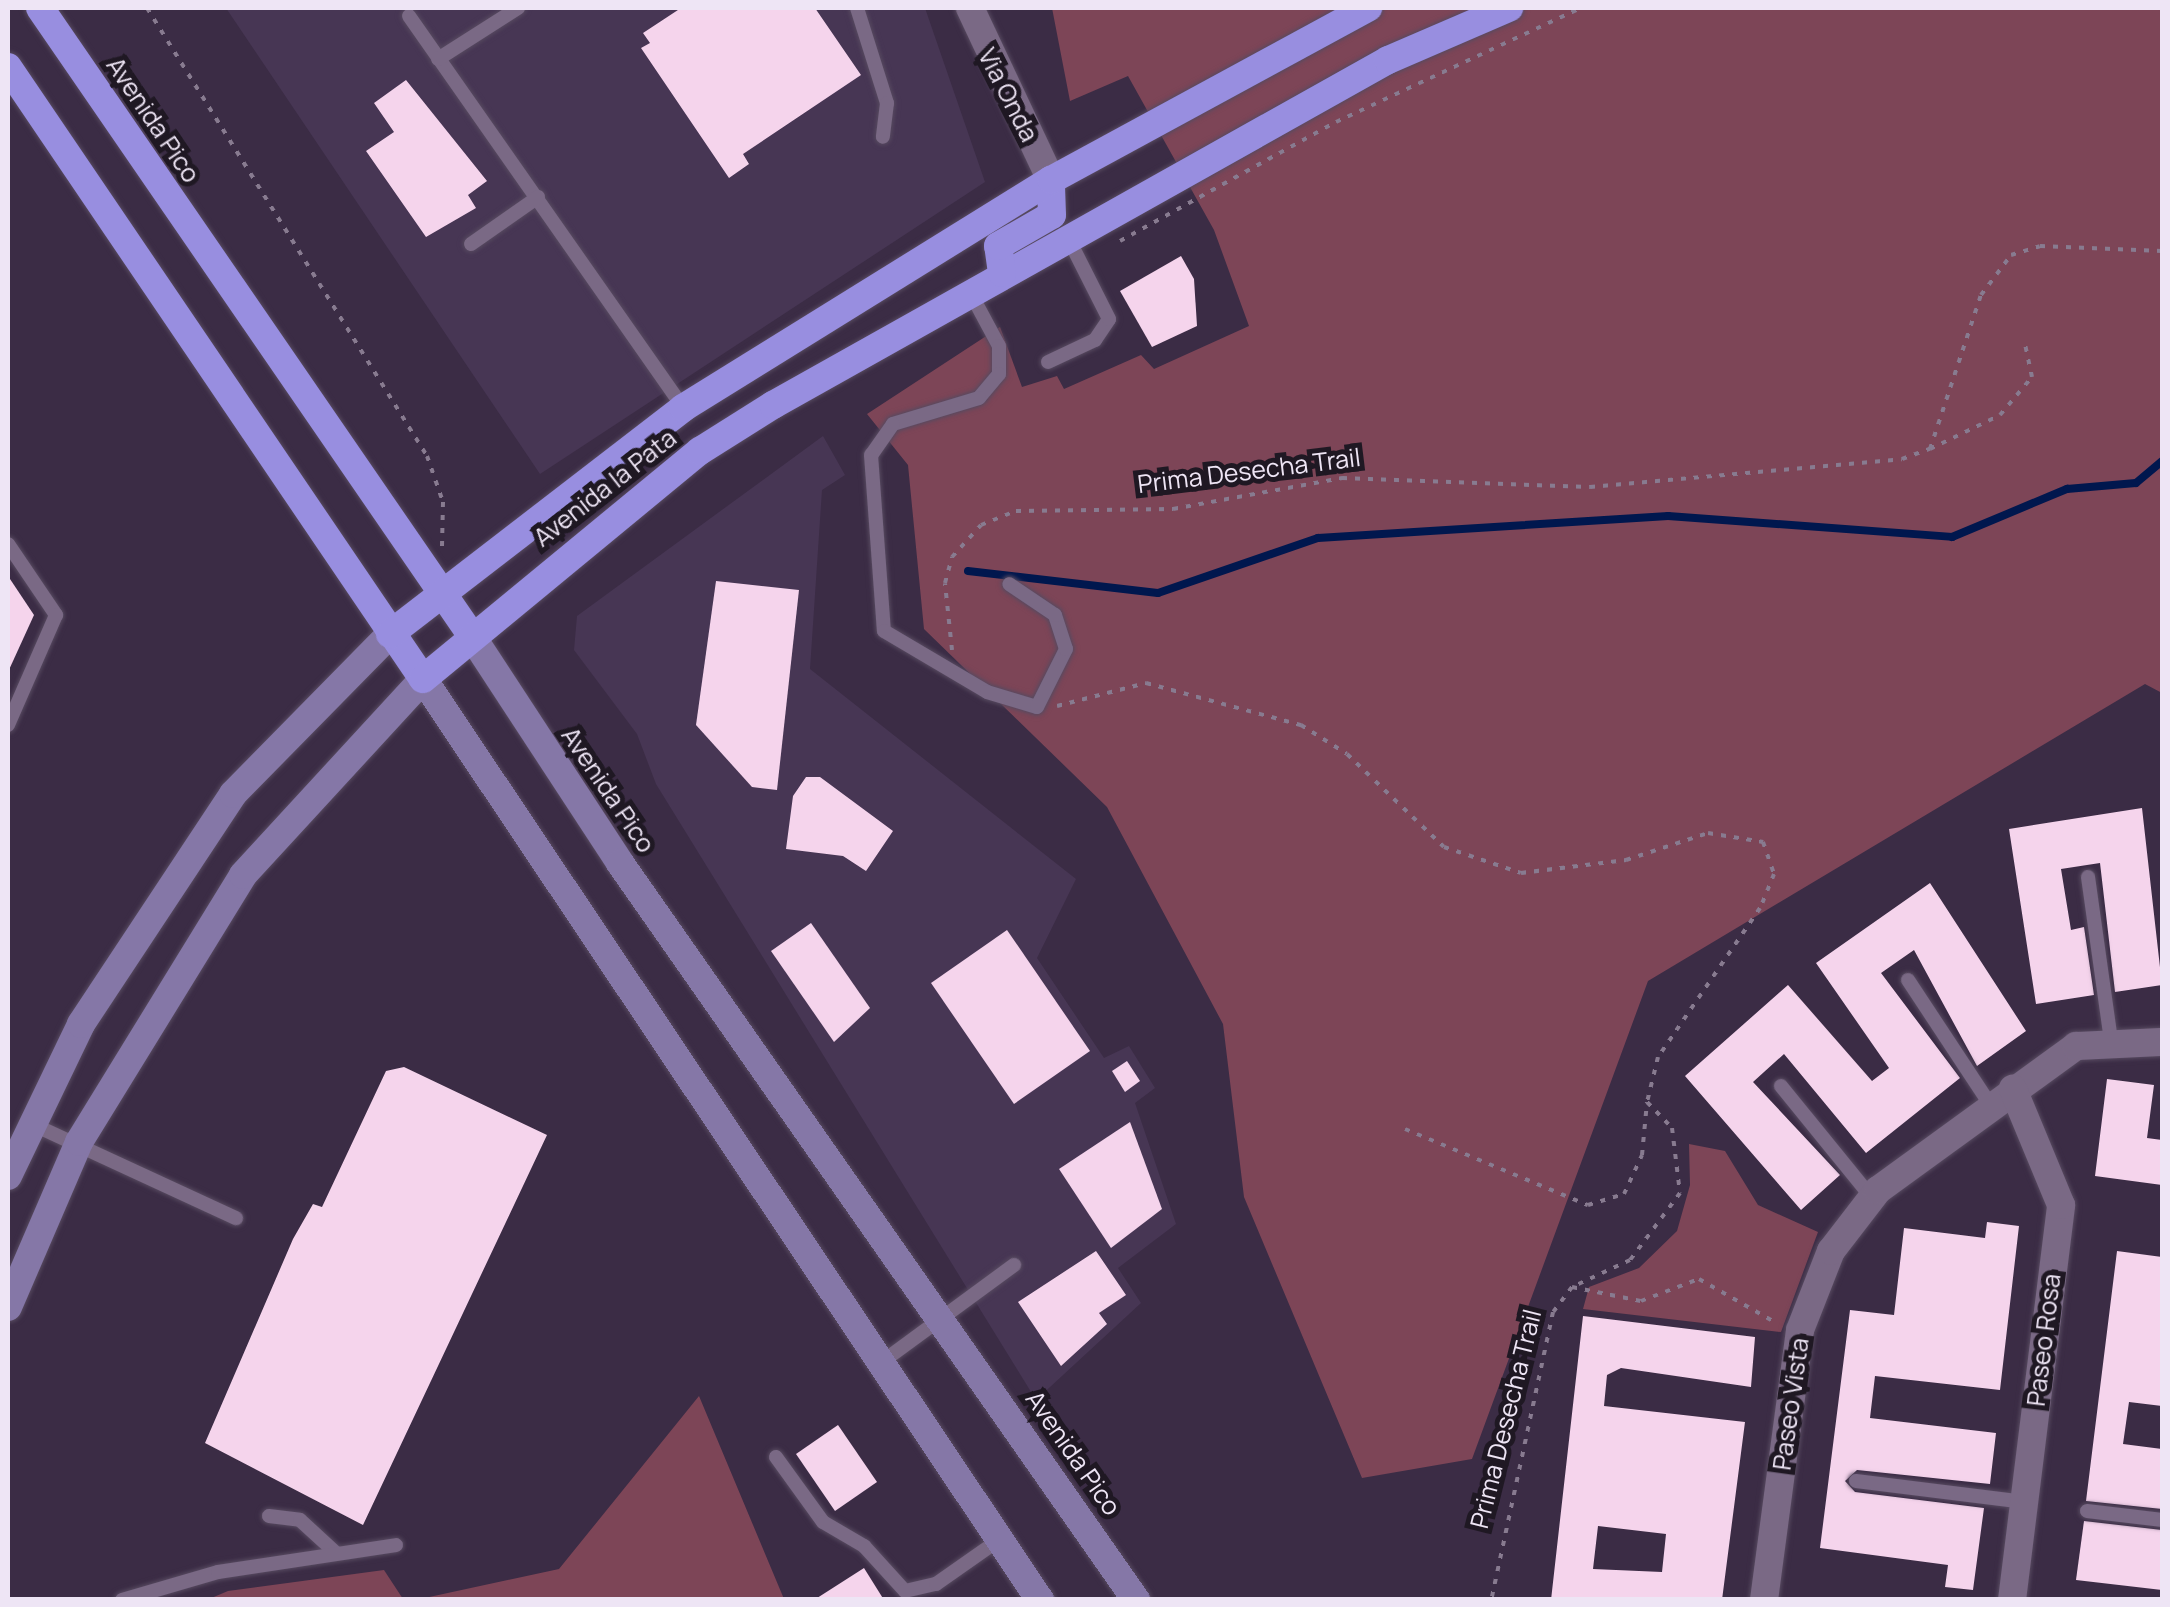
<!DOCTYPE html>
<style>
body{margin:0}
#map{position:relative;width:2170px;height:1607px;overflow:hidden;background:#3b2c45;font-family:Manrope,sans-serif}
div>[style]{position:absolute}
.built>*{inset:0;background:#473654}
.green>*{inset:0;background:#7d4557}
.stream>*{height:8px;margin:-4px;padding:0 4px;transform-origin:4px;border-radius:4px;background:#00174e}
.building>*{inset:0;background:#f5d4ec}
.path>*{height:4px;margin-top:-2px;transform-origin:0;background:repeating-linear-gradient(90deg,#887b90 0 5px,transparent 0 13px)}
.roads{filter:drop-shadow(0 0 2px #574a60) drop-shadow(0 0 2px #574a60)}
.service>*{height:14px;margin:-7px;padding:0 7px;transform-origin:7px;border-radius:7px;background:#7a6985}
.minor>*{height:28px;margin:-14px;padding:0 14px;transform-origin:14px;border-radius:14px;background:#7a6985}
.secondary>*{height:28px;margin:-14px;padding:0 14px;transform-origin:14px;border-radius:14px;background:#8577a7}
.trunk>*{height:28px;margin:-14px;padding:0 14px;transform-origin:14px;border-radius:14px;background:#988ee0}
span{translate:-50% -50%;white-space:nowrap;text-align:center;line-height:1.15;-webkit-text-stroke:10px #1f1823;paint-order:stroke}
.street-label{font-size:25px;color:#eee5f5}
.frame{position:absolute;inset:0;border:10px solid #eee5f5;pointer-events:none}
</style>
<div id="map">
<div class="built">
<i style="clip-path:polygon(226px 8px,925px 8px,985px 182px,540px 474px)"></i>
<i style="clip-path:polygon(823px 436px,845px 475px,822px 490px,810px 669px,1076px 879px,1037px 958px,1104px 1058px,1129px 1046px,1155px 1088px,1135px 1103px,1176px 1224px,1118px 1268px,1141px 1303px,1036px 1400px,656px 784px,637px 734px,574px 650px,577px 616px)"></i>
</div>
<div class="green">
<i style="clip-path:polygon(1052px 8px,2162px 8px,2162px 693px,2145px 684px,1648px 981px,1472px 1459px,1362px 1478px,1244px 1197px,1223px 1024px,1107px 807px,924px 629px,908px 465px,867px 414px,1000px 327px,1022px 387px,1057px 376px,1064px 389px,1141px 355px,1154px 369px,1249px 326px,1214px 230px,1128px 76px,1070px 101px)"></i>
<i style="clip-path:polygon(1689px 1144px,1725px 1151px,1758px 1205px,1818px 1232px,1781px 1332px,1583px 1309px,1589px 1287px,1639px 1268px,1677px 1231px,1690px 1185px)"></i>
<i style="clip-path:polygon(699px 1396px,784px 1599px,420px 1599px,559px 1569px)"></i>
<i style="clip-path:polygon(384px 1570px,403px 1599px,209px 1599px,228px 1591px)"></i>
</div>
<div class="stream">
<i style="left:968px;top:571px;width:191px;rotate:6.6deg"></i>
<i style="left:1158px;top:593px;width:169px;rotate:-19deg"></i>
<i style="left:1318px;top:538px;width:351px;rotate:-3.6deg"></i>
<i style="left:1668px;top:516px;width:285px;rotate:4.2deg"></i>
<i style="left:1952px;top:537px;width:125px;rotate:-22.7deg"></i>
<i style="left:2067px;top:489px;width:69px;rotate:-5deg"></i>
<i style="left:2136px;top:483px;width:34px;rotate:-40deg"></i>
</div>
<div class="building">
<i style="clip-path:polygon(681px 8px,815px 8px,861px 75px,743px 154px,749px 164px,729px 178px,641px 48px,650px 43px,643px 33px)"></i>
<i style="clip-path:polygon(406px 80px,487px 181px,468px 195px,476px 208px,426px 237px,366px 151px,394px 132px,374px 103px)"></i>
<i style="clip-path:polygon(1181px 256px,1194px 279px,1197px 326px,1152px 347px,1120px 291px)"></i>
<i style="clip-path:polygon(8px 576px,34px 615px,8px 672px)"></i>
<i style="clip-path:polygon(716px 581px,799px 590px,777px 790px,752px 787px,696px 725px)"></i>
<i style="clip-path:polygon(806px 777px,820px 777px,893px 831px,866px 871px,843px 856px,786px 849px,793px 796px)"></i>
<i style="clip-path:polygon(2142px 808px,2162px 985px,2115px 992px,2100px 863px,2061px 869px,2071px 930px,2084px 927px,2094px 995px,2036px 1004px,2009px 829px)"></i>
<i style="clip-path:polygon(1930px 883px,2026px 1031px,1977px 1066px,1914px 950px,1881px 973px,1960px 1078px,1866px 1153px,1784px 1054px,1753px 1082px,1840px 1175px,1801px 1210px,1685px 1076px,1788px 985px,1872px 1081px,1889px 1068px,1816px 963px)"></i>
<i style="clip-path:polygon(811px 923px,870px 1008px,834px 1042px,771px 951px)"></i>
<i style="clip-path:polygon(1007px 930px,1090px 1051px,1014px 1104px,931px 983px)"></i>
<i style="clip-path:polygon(1127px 1061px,1140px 1081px,1125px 1092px,1112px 1071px)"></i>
<i style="clip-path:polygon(404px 1067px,547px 1135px,363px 1525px,205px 1443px,293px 1239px,313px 1204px,322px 1207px,386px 1071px)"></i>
<i style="clip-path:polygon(2107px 1079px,2154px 1085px,2147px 1138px,2162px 1140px,2162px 1185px,2095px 1176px)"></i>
<i style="clip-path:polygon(1130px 1122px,1162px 1209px,1111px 1248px,1059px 1169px)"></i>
<i style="clip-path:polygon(1987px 1222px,2019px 1226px,2000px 1390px,1875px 1376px,1870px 1418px,1996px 1433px,1990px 1484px,1857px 1470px,1845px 1481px,1855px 1492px,1984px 1508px,1973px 1590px,1945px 1587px,1948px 1565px,1820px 1548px,1850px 1310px,1894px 1315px,1904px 1228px,1985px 1238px)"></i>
<i style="clip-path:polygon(1096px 1251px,1126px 1295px,1099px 1313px,1107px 1324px,1061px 1366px,1018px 1302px)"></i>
<i style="clip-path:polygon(2117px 1251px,2162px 1257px,2162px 1406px,2129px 1402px,2123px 1444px,2162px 1449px,2162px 1509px,2086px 1501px)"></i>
<i style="clip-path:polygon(evenodd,1583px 1316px,1755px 1337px,1751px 1387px,1621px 1368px,1607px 1375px,1604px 1406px,1745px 1422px,1722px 1600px,1551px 1600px,1583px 1316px,1598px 1526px,1666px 1534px,1662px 1572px,1593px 1569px,1598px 1526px)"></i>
<i style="clip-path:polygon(838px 1425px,877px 1482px,835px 1511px,796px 1454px)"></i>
<i style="clip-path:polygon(2084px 1521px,2162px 1530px,2162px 1590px,2076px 1580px)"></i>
<i style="clip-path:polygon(864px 1568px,884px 1600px,814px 1600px)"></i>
</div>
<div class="path">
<i style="left:147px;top:8px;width:528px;rotate:57.99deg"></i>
<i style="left:427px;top:456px;width:49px;rotate:70.8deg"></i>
<i style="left:443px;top:502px;width:44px;rotate:91.3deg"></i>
<i style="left:1120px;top:241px;width:247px;rotate:-28.9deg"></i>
<i style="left:1336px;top:122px;width:269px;rotate:-25deg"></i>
<i style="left:1930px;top:449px;width:78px;rotate:-25.9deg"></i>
<i style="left:2000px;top:415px;width:50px;rotate:-49.9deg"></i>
<i style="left:2032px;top:377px;width:38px;rotate:-102deg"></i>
<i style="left:952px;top:650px;width:67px;rotate:-96deg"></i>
<i style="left:945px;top:583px;width:27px;rotate:-75deg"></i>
<i style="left:952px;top:557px;width:43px;rotate:-47.8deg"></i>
<i style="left:981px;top:525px;width:38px;rotate:-22deg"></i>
<i style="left:1016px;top:511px;width:157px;rotate:-0.7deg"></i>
<i style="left:1173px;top:509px;width:172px;rotate:-10.4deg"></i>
<i style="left:1342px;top:478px;width:248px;rotate:2.1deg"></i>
<i style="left:1590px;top:487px;width:313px;rotate:-5.1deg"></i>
<i style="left:1902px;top:459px;width:30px;rotate:-20deg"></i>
<i style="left:1930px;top:449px;width:162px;rotate:-71.7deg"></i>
<i style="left:1981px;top:295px;width:50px;rotate:-53.1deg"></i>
<i style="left:2011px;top:255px;width:30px;rotate:-17deg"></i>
<i style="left:2040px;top:246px;width:122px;rotate:2.3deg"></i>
<i style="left:1057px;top:706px;width:92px;rotate:-14.5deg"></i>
<i style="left:1146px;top:683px;width:161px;rotate:15.2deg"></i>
<i style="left:1301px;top:725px;width:54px;rotate:32.2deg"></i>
<i style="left:1347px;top:754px;width:134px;rotate:43.8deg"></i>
<i style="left:1444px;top:847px;width:81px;rotate:18.7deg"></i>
<i style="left:1521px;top:873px;width:106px;rotate:-7.1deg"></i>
<i style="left:1626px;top:860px;width:86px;rotate:-18.2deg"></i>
<i style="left:1708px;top:833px;width:56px;rotate:9.3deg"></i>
<i style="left:1763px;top:842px;width:34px;rotate:71deg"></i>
<i style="left:1774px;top:874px;width:37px;rotate:112deg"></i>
<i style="left:1760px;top:908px;width:181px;rotate:124.4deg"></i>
<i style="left:1658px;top:1057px;width:46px;rotate:103.7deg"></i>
<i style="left:1647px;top:1102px;width:36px;rotate:46deg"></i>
<i style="left:1672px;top:1128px;width:65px;rotate:83deg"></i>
<i style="left:1680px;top:1193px;width:84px;rotate:126.7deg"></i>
<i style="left:1630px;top:1260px;width:64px;rotate:155deg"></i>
<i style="left:1572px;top:1287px;width:31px;rotate:127deg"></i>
<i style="left:1553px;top:1312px;width:295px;rotate:102.1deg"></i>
<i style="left:1405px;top:1129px;width:198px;rotate:22.6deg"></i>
<i style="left:1588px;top:1205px;width:38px;rotate:-17deg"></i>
<i style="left:1624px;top:1194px;width:43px;rotate:-65.2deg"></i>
<i style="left:1642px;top:1155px;width:53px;rotate:-84.6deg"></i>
<i style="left:1572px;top:1287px;width:70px;rotate:11.5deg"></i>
<i style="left:1641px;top:1301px;width:62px;rotate:-20.8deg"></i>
<i style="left:1699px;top:1279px;width:89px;rotate:29.7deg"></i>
</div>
<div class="roads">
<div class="service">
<i style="left:857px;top:8px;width:100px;rotate:72.5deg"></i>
<i style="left:887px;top:103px;width:34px;rotate:97deg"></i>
<i style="left:409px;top:16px;width:478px;rotate:55deg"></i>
<i style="left:438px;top:59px;width:95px;rotate:-32.5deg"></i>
<i style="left:471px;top:244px;width:82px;rotate:-35deg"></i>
<i style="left:970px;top:292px;width:61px;rotate:61.8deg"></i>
<i style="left:999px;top:346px;width:28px;rotate:90deg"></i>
<i style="left:999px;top:374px;width:31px;rotate:130deg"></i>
<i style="left:979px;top:398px;width:90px;rotate:163.2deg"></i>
<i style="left:893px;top:424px;width:38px;rotate:125deg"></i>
<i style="left:871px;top:455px;width:176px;rotate:85.8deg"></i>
<i style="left:884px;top:631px;width:120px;rotate:30.6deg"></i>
<i style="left:987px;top:692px;width:52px;rotate:16.7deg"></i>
<i style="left:1037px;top:707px;width:65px;rotate:-63.4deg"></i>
<i style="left:1066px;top:649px;width:36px;rotate:-108deg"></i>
<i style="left:1055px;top:615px;width:55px;rotate:-146deg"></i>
<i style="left:1048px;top:362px;width:52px;rotate:-25.1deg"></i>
<i style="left:1095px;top:340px;width:25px;rotate:-56deg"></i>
<i style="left:1109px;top:319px;width:91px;rotate:-116.8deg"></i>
<i style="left:8px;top:544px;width:86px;rotate:55.9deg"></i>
<i style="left:56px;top:615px;width:120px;rotate:113.6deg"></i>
<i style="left:2088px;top:877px;width:165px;rotate:82deg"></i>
<i style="left:1908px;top:980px;width:151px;rotate:56.6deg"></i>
<i style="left:1781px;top:1086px;width:144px;rotate:50.9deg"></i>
<i style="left:30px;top:1123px;width:227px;rotate:24.8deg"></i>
<i style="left:882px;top:1362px;width:164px;rotate:-36.3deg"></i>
<i style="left:776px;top:1457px;width:80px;rotate:54.1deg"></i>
<i style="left:823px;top:1522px;width:48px;rotate:30.3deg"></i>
<i style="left:864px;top:1546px;width:61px;rotate:47.7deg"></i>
<i style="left:905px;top:1591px;width:32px;rotate:-13deg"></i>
<i style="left:936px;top:1584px;width:78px;rotate:-35.1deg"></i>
<i style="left:1856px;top:1481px;width:170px;rotate:7.1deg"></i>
<i style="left:2087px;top:1511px;width:76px;rotate:6.8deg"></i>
<i style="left:269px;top:1516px;width:31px;rotate:7deg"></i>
<i style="left:300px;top:1520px;width:49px;rotate:42.5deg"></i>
<i style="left:122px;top:1600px;width:100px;rotate:-16.3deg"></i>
<i style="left:218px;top:1572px;width:180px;rotate:-8.6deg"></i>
</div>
<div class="minor">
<i style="left:970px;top:8px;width:190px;rotate:64.8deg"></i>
<i style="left:1764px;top:1600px;width:272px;rotate:-82.4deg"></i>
<i style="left:1800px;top:1330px;width:85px;rotate:-68.6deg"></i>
<i style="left:1831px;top:1251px;width:77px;rotate:-52.4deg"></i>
<i style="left:1878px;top:1190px;width:245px;rotate:-36deg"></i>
<i style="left:2076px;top:1046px;width:86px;rotate:-2.7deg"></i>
<i style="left:2012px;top:1600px;width:398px;rotate:-82.9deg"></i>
<i style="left:2061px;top:1205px;width:126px;rotate:-112.5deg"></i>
</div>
<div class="secondary">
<i style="left:469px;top:632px;width:276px;rotate:56.8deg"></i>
<i style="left:620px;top:863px;width:900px;rotate:55deg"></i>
<i style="left:8px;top:1176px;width:169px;rotate:-64.3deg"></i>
<i style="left:81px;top:1024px;width:276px;rotate:-56.5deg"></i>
<i style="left:233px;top:794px;width:224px;rotate:-45.5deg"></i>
<i style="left:8px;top:1307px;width:180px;rotate:-66.7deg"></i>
<i style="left:79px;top:1142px;width:313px;rotate:-58.4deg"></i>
<i style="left:243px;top:875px;width:266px;rotate:-47.4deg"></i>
<i style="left:423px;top:679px;width:1109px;rotate:56.18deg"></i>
</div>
<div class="trunk">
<i style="left:40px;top:8px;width:757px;rotate:55.49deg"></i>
<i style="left:8px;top:67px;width:739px;rotate:55.86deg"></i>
<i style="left:423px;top:679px;width:359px;rotate:-39.5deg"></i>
<i style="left:700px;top:451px;width:86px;rotate:-32.2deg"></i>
<i style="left:773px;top:405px;width:705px;rotate:-29.29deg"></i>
<i style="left:1388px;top:60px;width:132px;rotate:-23.3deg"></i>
<i style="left:1002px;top:273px;width:27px;rotate:-98deg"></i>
<i style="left:998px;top:246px;width:62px;rotate:-29.9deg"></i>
<i style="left:1052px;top:215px;width:35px;rotate:-92deg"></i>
<i style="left:390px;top:634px;width:370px;rotate:-37.6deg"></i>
<i style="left:683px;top:408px;width:433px;rotate:-31.8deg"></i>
<i style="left:1051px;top:180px;width:361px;rotate:-28.5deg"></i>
</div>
</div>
<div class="street-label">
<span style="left:1008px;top:95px;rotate:63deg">Via Onda</span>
<span style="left:153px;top:120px;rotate:56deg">Avenida Pico</span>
<span style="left:1249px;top:471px;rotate:-7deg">Prima Desecha Trail</span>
<span style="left:605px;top:488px;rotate:-38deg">Avenida la Pata</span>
<span style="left:608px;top:790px;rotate:56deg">Avenida Pico</span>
<span style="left:2044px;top:1340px;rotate:-83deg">Paseo Rosa</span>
<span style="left:1791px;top:1404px;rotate:-82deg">Paseo Vista</span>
<span style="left:1506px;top:1419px;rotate:-76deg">Prima Desecha Trail</span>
<span style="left:1073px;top:1453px;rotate:55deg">Avenida Pico</span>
</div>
<div class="frame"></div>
</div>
